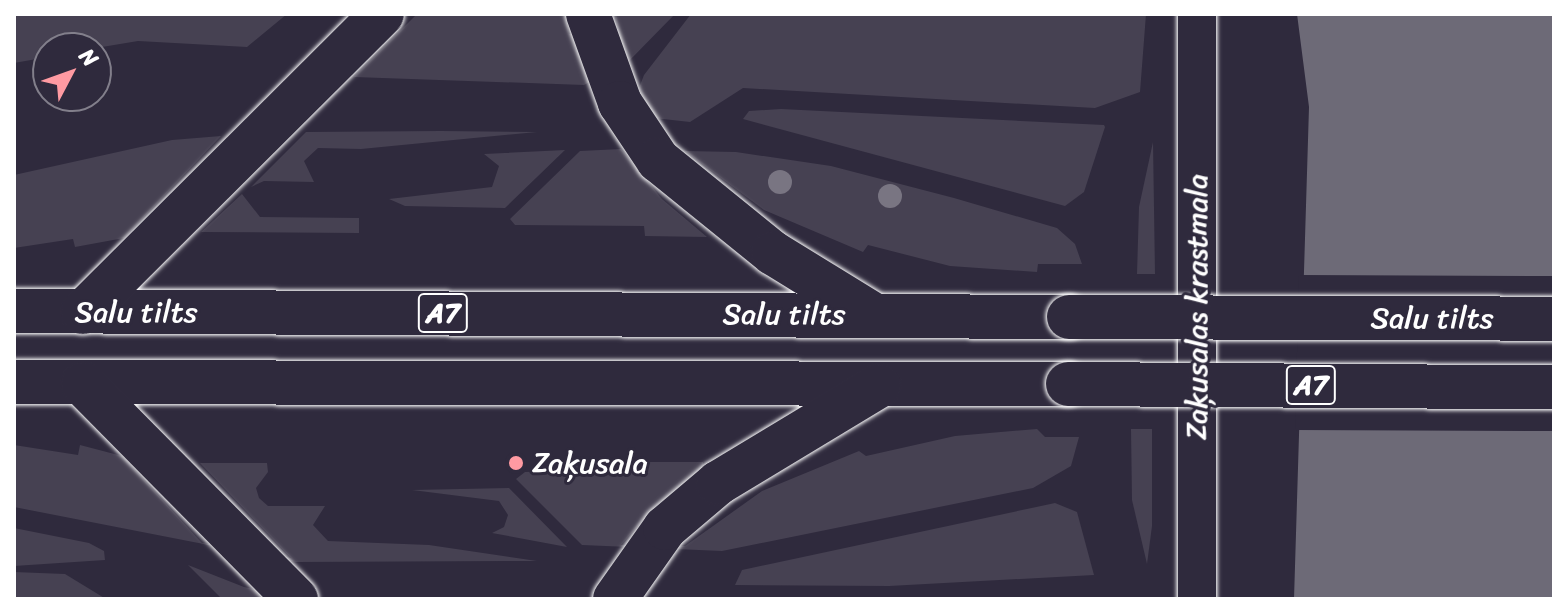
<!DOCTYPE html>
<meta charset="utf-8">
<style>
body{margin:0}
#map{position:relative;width:1568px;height:613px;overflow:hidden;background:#2f2a3d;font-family:Sriracha,sans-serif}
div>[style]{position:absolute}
.green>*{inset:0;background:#464152}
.water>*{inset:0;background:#6d6a77}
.pier>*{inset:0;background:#2f2a3d}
.roads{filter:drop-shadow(0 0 2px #fff) drop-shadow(0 0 2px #fff)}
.tertiary>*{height:38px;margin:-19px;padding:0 19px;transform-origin:19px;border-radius:19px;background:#2f2a3d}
.trunk>*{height:44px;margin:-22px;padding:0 22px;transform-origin:22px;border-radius:22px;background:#2f2a3d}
.bridges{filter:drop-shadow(0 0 2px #fff) drop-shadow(0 0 2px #fff)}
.trunk-bridge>*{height:44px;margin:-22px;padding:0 22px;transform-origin:22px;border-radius:22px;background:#2f2a3d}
.trees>*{width:24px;height:24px;margin:-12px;border-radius:50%;background:#797582}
.dots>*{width:22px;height:22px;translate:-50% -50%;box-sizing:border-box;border:4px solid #2f2a3d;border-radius:50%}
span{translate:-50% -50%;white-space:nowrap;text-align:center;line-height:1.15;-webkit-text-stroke:6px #2f2a3d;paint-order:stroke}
.shield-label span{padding:2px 6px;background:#2f2a3d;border:2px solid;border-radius:6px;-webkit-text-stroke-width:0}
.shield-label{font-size:28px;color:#fff;font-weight:700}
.street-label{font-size:30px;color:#fff}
.poi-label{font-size:30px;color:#fff}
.left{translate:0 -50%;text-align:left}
.frame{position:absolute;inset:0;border:16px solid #fff;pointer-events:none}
.north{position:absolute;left:32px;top:32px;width:80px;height:80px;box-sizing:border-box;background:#2f2a3d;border:2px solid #827f8b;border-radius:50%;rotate:49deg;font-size:22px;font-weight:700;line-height:32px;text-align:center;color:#fff}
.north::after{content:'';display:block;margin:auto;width:28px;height:36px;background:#ff9aa2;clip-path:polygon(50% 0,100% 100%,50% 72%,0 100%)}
</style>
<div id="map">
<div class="green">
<i style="clip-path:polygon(14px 14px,287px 14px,247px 47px,138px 41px,96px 48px,48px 48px,48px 57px,14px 63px)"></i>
<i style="clip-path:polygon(417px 14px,565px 14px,569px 34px,618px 29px,615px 14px,675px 14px,629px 61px,584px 85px,354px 77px)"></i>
<i style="clip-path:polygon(691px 14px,1146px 14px,1140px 92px,1095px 108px,743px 88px,690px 122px,654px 118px,639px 88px,644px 75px)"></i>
<i style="clip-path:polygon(781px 109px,1104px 125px,1105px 127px,1084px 192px,1065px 206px,743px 119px,749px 111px)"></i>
<i style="clip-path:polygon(306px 132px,441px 131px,537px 132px,361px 149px,318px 148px,304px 161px,314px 182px,264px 181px,251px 187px)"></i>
<i style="clip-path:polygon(221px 136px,124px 238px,75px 247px,73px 239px,14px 248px,14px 175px,172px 140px)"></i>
<i style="clip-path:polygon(1153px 142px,1155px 274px,1137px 274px,1139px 207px)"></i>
<i style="clip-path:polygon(621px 149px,662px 199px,707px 237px,645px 236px,644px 226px,515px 225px,510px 219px,580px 151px)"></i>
<i style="clip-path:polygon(565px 150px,505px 208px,405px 206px,389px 199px,492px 187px,499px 166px,484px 154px)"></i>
<i style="clip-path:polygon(685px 151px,736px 152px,831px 166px,954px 198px,1057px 228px,1075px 244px,1082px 264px,1038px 264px,1037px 272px,950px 266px,868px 245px,863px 252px,764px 210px)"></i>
<i style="clip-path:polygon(242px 194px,260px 217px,359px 218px,359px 233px,201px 232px)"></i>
<i style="clip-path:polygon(1037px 429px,1045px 437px,1079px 437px,1071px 466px,1033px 488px,722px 551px,582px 545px,516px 479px,525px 472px,552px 471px,552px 462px,703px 462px,704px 469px,655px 506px,621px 545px,685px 546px,762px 491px,859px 451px,866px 456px,955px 436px)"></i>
<i style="clip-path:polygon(1131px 429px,1152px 429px,1152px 526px,1147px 564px,1132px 500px)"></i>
<i style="clip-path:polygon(14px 445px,78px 455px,80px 445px,122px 456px,202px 543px,291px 558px,200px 463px,267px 463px,268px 472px,256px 488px,259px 498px,268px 506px,325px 506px,313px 525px,328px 541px,429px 545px,537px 561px,296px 562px,14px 507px)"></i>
<i style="clip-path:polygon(509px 488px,567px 547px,492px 533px,504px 527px,508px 515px,499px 501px,412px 490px)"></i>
<i style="clip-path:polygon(1055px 503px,1077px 512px,1094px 575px,889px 586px,735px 585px,742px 570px)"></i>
<i style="clip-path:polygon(14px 528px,89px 543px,104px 551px,105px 560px,14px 566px)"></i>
<i style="clip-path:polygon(188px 565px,244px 587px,299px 599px,222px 599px)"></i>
<i style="clip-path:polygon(14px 572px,65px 574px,106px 599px,14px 599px)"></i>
</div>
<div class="water">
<i style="clip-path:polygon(1297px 14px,1554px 14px,1554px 599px,1294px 599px,1309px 107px)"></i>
</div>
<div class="pier">
<i style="clip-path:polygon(1299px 275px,1554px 276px,1554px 431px,1295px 430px)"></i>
</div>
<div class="roads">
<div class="tertiary">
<i style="left:1197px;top:14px;width:585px;rotate:90deg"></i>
</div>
<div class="trunk">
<i style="left:588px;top:14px;width:95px;rotate:70.2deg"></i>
<i style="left:620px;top:103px;width:69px;rotate:56.3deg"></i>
<i style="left:658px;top:160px;width:148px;rotate:39deg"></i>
<i style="left:773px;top:253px;width:116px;rotate:31.6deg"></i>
<i style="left:14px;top:311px;width:1055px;rotate:0.33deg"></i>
<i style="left:83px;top:312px;width:422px;rotate:-44.9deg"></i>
<i style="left:14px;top:382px;width:1054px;rotate:0.11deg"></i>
<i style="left:83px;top:384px;width:303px;rotate:45.3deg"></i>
<i style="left:615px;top:599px;width:87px;rotate:-54.8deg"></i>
<i style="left:665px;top:528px;width:70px;rotate:-40.3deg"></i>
<i style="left:718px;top:483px;width:188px;rotate:-31.1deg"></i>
</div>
</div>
<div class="bridges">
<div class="trunk-bridge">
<i style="left:1069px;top:317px;width:485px;rotate:0.2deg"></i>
<i style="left:1068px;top:384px;width:486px;rotate:0.4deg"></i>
</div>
</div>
<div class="trees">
<i style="left:780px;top:182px"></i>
<i style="left:890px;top:196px"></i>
</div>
<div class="dots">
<i style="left:516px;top:463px;background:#ff9aa2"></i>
</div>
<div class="shield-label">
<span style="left:443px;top:313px">A7</span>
<span style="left:1311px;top:385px">A7</span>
</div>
<div class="street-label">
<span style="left:1197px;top:307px;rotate:-90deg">Zaķusalas krastmala</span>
<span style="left:136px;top:312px">Salu tilts</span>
<span style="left:784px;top:314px">Salu tilts</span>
<span style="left:1432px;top:318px">Salu tilts</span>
</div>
<div class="poi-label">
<span class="left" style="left:532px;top:463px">Zaķusala</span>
</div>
<div class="frame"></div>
<div class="north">N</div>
</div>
